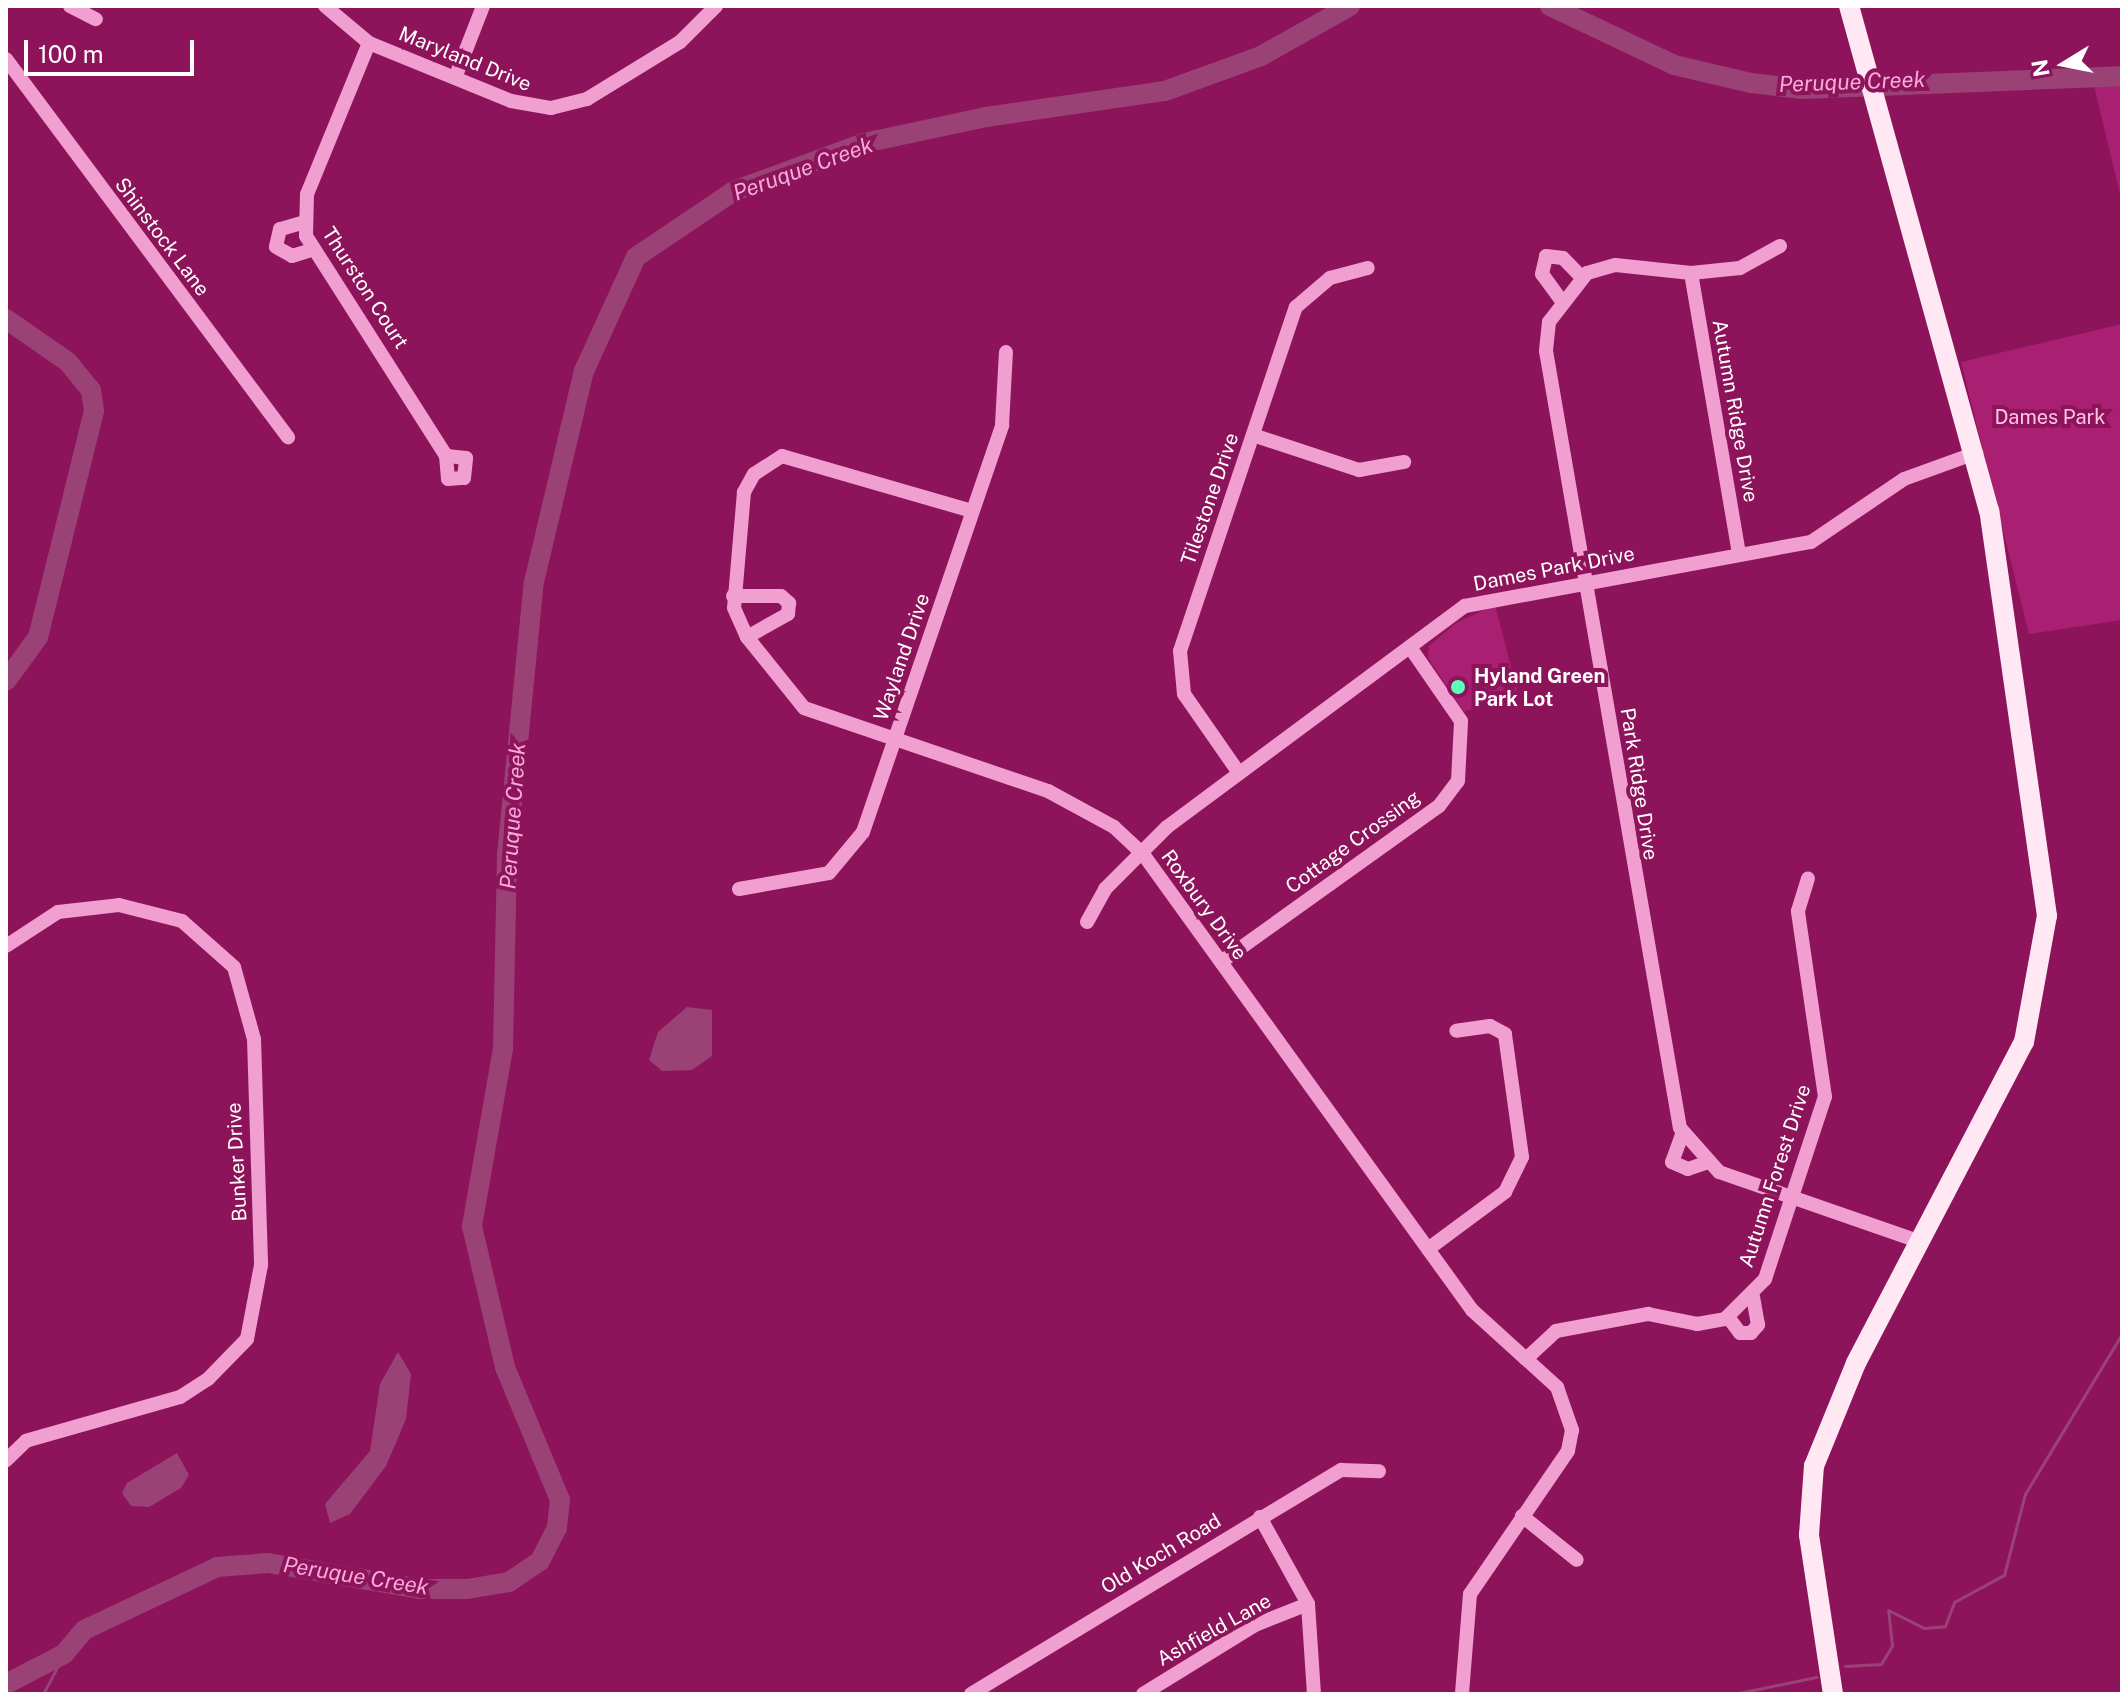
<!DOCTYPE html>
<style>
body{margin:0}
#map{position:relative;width:2128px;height:1700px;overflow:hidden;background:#8d145b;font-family:"Public Sans",sans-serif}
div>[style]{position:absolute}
.green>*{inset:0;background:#a92072}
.water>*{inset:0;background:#9a4276}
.stream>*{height:3px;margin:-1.5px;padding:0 1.5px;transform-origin:1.5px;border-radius:1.5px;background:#9a4276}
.river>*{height:20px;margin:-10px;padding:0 10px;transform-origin:10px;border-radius:10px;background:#9a4276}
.minor>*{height:14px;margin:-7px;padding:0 7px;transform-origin:7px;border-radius:7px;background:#f09fd0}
.major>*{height:20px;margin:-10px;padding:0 10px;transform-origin:10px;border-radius:10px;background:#ffe8f4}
.dots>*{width:22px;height:22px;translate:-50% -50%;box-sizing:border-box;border:4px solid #8d145b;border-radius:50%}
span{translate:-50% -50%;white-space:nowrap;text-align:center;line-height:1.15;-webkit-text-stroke:8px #8d145b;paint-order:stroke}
.street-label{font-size:20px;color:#fff}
.park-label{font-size:20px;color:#fcc5e6}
.poi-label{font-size:20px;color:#fff;font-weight:700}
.left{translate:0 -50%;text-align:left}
.water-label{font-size:22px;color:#f7aad9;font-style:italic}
.frame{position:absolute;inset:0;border:8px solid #fff;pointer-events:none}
.north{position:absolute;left:2024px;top:24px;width:80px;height:80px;-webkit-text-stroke:6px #8d145b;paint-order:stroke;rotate:260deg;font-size:22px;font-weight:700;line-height:32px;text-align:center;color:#fff}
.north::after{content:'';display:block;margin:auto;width:28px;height:36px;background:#fff;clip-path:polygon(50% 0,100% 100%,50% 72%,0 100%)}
.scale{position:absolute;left:24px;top:40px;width:170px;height:36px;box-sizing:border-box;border:4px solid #fff;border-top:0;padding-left:10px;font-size:24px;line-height:28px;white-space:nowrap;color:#fff;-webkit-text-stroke:6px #8d145b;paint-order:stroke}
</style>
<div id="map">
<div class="green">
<i style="clip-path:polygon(2122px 79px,2122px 202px,2093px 82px)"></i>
<i style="clip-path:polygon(2122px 324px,2122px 620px,2029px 634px,1961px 362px)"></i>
<i style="clip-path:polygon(1495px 605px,1517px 690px,1464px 712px,1428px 658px,1429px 646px,1456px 623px)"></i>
</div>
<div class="water">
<i style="clip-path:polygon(687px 1007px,712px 1010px,712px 1056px,692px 1070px,662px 1071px,649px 1060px,658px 1032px)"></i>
<i style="clip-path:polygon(398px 1352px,411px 1374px,406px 1419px,386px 1466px,350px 1514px,330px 1523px,325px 1504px,370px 1451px,380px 1384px)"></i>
<i style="clip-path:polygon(177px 1453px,189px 1475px,181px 1488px,149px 1507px,131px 1506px,122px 1493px,127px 1483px)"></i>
</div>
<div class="stream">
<i style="left:1845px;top:1666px;width:36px;rotate:-3deg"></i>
<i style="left:1881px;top:1664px;width:21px;rotate:-59deg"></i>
<i style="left:1892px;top:1646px;width:36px;rotate:-96deg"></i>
<i style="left:1888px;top:1610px;width:40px;rotate:26.6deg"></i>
<i style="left:1924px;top:1628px;width:21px;rotate:-5deg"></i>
<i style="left:1945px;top:1626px;width:26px;rotate:-69deg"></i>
<i style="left:1954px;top:1602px;width:57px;rotate:-28.4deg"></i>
<i style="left:2004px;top:1575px;width:84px;rotate:-75.5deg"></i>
<i style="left:2025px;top:1494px;width:187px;rotate:-58.8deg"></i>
<i style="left:43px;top:1694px;width:45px;rotate:-62.3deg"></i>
<i style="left:1734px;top:1694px;width:84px;rotate:-11.7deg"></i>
</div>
<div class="river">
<i style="left:1550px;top:6px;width:137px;rotate:25.4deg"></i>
<i style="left:1674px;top:65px;width:79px;rotate:13.2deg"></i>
<i style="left:1751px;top:83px;width:51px;rotate:6.7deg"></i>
<i style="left:1802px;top:89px;width:320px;rotate:-2.3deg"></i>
<i style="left:6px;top:319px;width:75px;rotate:34.7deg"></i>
<i style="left:68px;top:362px;width:36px;rotate:51deg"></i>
<i style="left:91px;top:390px;width:21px;rotate:82deg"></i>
<i style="left:94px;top:411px;width:233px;rotate:103.9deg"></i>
<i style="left:38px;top:637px;width:54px;rotate:126deg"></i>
<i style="left:6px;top:1684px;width:65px;rotate:-27.3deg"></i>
<i style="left:64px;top:1654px;width:31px;rotate:-50deg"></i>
<i style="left:84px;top:1630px;width:147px;rotate:-25.3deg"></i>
<i style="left:217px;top:1567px;width:51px;rotate:-4.5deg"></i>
<i style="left:268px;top:1563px;width:154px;rotate:9.7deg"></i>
<i style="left:420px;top:1589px;width:47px"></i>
<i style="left:467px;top:1589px;width:43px;rotate:-9.5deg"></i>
<i style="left:509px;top:1582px;width:37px;rotate:-34deg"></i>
<i style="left:540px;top:1561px;width:37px;rotate:-63deg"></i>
<i style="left:557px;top:1528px;width:28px;rotate:-84deg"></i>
<i style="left:560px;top:1500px;width:144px;rotate:-112.5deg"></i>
<i style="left:505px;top:1367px;width:145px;rotate:-103.2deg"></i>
<i style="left:472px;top:1226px;width:181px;rotate:-80.1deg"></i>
<i style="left:503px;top:1048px;width:193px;rotate:-88.8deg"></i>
<i style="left:507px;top:855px;width:274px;rotate:-84.4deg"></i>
<i style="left:534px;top:582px;width:217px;rotate:-76.7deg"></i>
<i style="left:584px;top:371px;width:125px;rotate:-65.5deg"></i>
<i style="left:636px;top:257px;width:118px;rotate:-34deg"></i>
<i style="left:734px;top:191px;width:139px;rotate:-20.3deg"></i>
<i style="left:864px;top:143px;width:125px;rotate:-12deg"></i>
<i style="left:986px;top:117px;width:181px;rotate:-8.3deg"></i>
<i style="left:1165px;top:91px;width:102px;rotate:-20deg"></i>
<i style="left:1261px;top:56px;width:102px;rotate:-29.3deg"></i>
</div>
<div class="minor">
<i style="left:70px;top:6px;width:29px;rotate:27deg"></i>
<i style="left:325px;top:6px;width:57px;rotate:40.1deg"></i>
<i style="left:369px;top:43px;width:153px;rotate:22.2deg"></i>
<i style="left:511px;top:101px;width:41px;rotate:9.9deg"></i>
<i style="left:551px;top:108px;width:37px;rotate:-14deg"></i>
<i style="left:587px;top:99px;width:109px;rotate:-31.5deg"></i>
<i style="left:680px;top:42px;width:51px;rotate:-45deg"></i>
<i style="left:369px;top:43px;width:163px;rotate:112.3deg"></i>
<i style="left:307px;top:194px;width:42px;rotate:91.4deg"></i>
<i style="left:306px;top:236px;width:261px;rotate:57.5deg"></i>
<i style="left:446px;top:456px;width:23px;rotate:85deg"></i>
<i style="left:448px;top:479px;width:16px;rotate:-4deg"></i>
<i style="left:464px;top:478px;width:20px;rotate:-84deg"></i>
<i style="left:466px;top:458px;width:20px;rotate:-174deg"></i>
<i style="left:6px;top:59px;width:472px;rotate:53.3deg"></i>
<i style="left:455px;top:78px;width:77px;rotate:-68.7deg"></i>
<i style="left:305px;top:222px;width:26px;rotate:164deg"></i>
<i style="left:280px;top:229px;width:18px;rotate:103deg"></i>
<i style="left:276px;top:247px;width:18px;rotate:29deg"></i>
<i style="left:292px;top:256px;width:21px;rotate:-17deg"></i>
<i style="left:1780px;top:246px;width:46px;rotate:151.2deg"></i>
<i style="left:1740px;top:268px;width:49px;rotate:174.2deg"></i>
<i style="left:1691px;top:273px;width:76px;rotate:-174deg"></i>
<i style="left:1615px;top:265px;width:29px;rotate:164deg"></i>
<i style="left:1587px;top:273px;width:62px;rotate:127.8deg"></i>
<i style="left:1549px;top:322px;width:29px;rotate:96deg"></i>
<i style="left:1546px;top:351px;width:788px;rotate:80.22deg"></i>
<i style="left:1680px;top:1128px;width:59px;rotate:48.4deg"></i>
<i style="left:1719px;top:1172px;width:211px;rotate:19.1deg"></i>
<i style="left:1691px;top:273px;width:286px;rotate:80.3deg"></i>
<i style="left:1561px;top:300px;width:32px;rotate:-126deg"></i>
<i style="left:1542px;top:274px;width:18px;rotate:-77deg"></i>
<i style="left:1546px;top:256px;width:17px;rotate:7deg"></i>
<i style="left:1563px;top:258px;width:28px;rotate:46deg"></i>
<i style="left:1253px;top:435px;width:112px;rotate:18.3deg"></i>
<i style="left:1359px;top:470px;width:46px;rotate:-10.1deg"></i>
<i style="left:972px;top:511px;width:198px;rotate:-163.9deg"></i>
<i style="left:782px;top:456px;width:33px;rotate:147deg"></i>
<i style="left:754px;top:474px;width:21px;rotate:119deg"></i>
<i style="left:744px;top:492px;width:116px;rotate:94.9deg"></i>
<i style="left:734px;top:608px;width:32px;rotate:66deg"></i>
<i style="left:747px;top:637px;width:91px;rotate:51.2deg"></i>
<i style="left:804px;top:708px;width:258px;rotate:18.8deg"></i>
<i style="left:1048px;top:791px;width:75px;rotate:28.6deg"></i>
<i style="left:1114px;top:827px;width:40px;rotate:43deg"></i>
<i style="left:1143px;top:854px;width:562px;rotate:54.19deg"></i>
<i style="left:1472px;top:1310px;width:115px;rotate:42.2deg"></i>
<i style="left:1557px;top:1387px;width:46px;rotate:70.8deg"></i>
<i style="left:1572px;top:1430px;width:21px;rotate:101deg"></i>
<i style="left:1568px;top:1451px;width:173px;rotate:124.4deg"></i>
<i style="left:1470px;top:1594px;width:100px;rotate:94.6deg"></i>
<i style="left:733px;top:596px;width:48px"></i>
<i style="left:781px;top:596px;width:11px;rotate:41deg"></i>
<i style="left:789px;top:603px;width:11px;rotate:95deg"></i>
<i style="left:788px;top:614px;width:47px;rotate:150.7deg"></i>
<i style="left:1239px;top:773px;width:96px;rotate:-124.8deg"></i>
<i style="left:1184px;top:694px;width:43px;rotate:-95.3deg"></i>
<i style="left:1180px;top:651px;width:363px;rotate:-71.4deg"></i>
<i style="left:1296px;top:307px;width:45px;rotate:-40.5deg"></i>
<i style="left:1330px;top:278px;width:39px;rotate:-15deg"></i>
<i style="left:739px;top:889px;width:91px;rotate:-10.1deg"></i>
<i style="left:829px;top:873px;width:53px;rotate:-50.3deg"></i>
<i style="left:863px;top:832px;width:430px;rotate:-71.1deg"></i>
<i style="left:1002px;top:425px;width:73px;rotate:-86.9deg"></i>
<i style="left:1087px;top:922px;width:38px;rotate:-61deg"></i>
<i style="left:1105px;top:889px;width:88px;rotate:-45deg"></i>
<i style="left:1167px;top:827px;width:371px;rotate:-36.6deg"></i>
<i style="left:1465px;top:606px;width:352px;rotate:-10.5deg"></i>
<i style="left:1811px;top:542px;width:112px;rotate:-34.1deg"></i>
<i style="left:1904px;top:479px;width:77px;rotate:-19.9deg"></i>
<i style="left:6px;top:946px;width:62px;rotate:-33.2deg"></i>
<i style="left:58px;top:912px;width:61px;rotate:-6.5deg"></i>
<i style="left:119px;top:905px;width:65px;rotate:14.3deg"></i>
<i style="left:182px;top:921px;width:69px;rotate:41.5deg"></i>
<i style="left:234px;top:967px;width:75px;rotate:74.5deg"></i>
<i style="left:254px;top:1039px;width:226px;rotate:88.2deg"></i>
<i style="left:261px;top:1265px;width:75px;rotate:100.7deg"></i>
<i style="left:247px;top:1339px;width:56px;rotate:134.3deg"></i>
<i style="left:208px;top:1379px;width:33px;rotate:147deg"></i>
<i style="left:180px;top:1397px;width:160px;rotate:164.1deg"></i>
<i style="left:26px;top:1441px;width:28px;rotate:136deg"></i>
<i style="left:1221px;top:962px;width:268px;rotate:-35.6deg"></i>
<i style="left:1439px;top:806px;width:31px;rotate:-53deg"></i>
<i style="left:1458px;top:781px;width:60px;rotate:-87.1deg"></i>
<i style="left:1461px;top:721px;width:90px;rotate:-124.6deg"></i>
<i style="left:1683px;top:1132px;width:32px;rotate:110deg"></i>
<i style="left:1672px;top:1162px;width:17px;rotate:24deg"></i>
<i style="left:1688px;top:1169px;width:21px;rotate:-19deg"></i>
<i style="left:1428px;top:1249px;width:96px;rotate:-36.5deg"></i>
<i style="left:1505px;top:1192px;width:39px;rotate:-64deg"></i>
<i style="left:1522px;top:1157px;width:124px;rotate:-97.9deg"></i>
<i style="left:1505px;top:1034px;width:17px;rotate:-152deg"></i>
<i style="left:1490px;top:1026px;width:34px;rotate:172deg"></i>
<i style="left:1728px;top:1317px;width:20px;rotate:53deg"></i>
<i style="left:1740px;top:1333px;width:11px"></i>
<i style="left:1751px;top:1333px;width:11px;rotate:-49deg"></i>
<i style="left:1758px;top:1325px;width:29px;rotate:-100deg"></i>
<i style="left:1526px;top:1359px;width:41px;rotate:-43deg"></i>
<i style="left:1556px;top:1331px;width:94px;rotate:-10.5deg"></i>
<i style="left:1648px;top:1314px;width:50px;rotate:11.5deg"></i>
<i style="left:1697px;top:1324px;width:28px;rotate:-10deg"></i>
<i style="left:1725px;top:1319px;width:57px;rotate:-45deg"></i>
<i style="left:1765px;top:1279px;width:192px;rotate:-71.8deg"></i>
<i style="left:1825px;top:1097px;width:188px;rotate:-98.3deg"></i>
<i style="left:1798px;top:911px;width:34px;rotate:-73deg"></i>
<i style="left:1522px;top:1516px;width:70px;rotate:38.7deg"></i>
<i style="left:1260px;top:1517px;width:99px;rotate:61.1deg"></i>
<i style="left:1308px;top:1604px;width:90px;rotate:86.2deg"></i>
<i style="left:971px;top:1694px;width:433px;rotate:-31.2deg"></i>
<i style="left:1341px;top:1470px;width:38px;rotate:2deg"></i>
<i style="left:1143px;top:1694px;width:132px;rotate:-31.6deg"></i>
<i style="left:1255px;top:1625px;width:57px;rotate:-21.6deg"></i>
</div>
<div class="major">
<i style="left:1833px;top:1694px;width:161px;rotate:-98.6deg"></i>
<i style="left:1809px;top:1535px;width:69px;rotate:-85.9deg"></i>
<i style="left:1814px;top:1466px;width:111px;rotate:-67.8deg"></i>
<i style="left:1856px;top:1363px;width:362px;rotate:-62.4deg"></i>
<i style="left:2024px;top:1042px;width:128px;rotate:-79.7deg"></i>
<i style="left:2047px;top:916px;width:409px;rotate:-98.1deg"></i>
<i style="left:1989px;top:511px;width:524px;rotate:-105.49deg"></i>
</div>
<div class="dots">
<i style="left:1458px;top:687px;background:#5effb8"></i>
</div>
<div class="street-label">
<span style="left:465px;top:59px;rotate:22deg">Maryland Drive</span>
<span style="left:162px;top:237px;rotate:53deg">Shinstock Lane</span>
<span style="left:365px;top:288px;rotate:57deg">Thurston Court</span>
<span style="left:1735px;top:411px;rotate:80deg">Autumn Ridge Drive</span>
<span style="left:1210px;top:499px;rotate:-71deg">Tilestone Drive</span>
<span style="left:1554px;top:569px;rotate:-11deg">Dames Park Drive</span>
<span style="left:902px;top:657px;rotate:-71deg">Wayland Drive</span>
<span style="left:1639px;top:784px;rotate:81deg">Park Ridge Drive</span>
<span style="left:1353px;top:842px;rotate:-36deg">Cottage Crossing</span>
<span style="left:1204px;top:905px;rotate:54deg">Roxbury Drive</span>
<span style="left:237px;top:1162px;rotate:-93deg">Bunker Drive</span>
<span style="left:1775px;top:1176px;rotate:-72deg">Autumn Forest Drive</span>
<span style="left:1161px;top:1554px;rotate:-31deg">Old Koch Road</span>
<span style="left:1214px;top:1630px;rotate:-29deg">Ashfield Lane</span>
</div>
<div class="park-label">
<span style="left:2050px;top:417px">Dames Park</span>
</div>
<div class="poi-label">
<span class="left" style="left:1474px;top:688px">Hyland Green<br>Park Lot</span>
</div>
<div class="water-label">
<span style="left:1852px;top:82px;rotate:-2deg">Peruque Creek</span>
<span style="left:803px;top:169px;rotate:-20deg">Peruque Creek</span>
<span style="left:513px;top:816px;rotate:-86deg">Peruque Creek</span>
<span style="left:356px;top:1576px;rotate:9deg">Peruque Creek</span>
</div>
<div class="frame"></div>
<div class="north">N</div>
<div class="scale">100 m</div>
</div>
